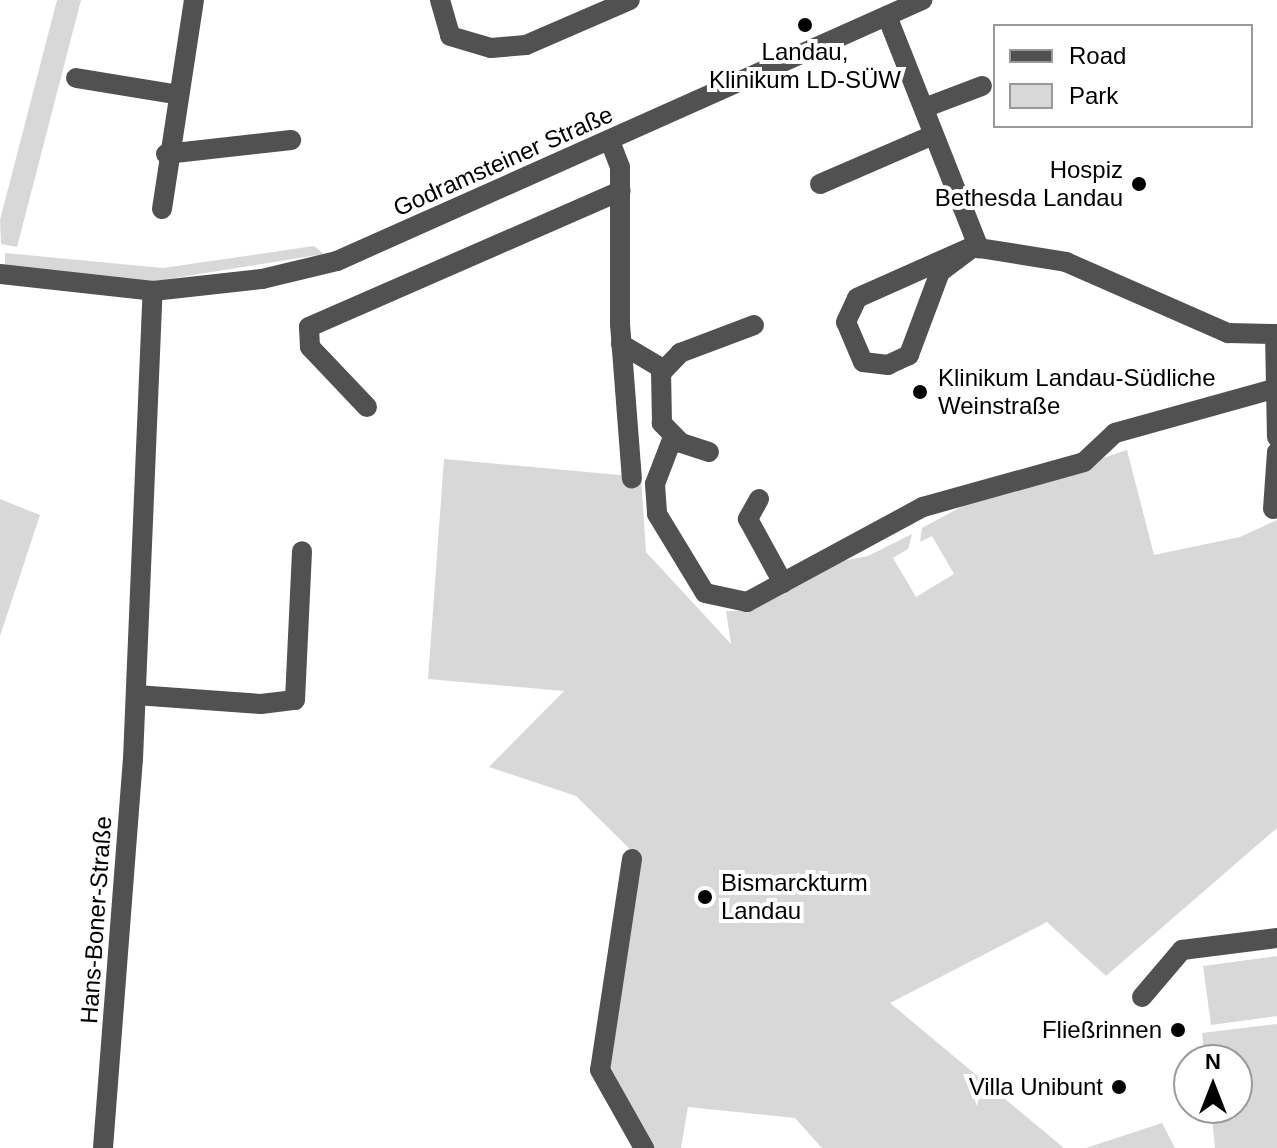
<!DOCTYPE html>
<meta charset="utf-8">
<style>
body{margin:0}
#map{position:relative;width:1277px;height:1148px;overflow:hidden;background:#fff;font-family:Arial,sans-serif}
div>[style]{position:absolute}
.green>*{inset:0;background:#d8d8d8}
.minor>*{height:20px;margin:-10px;padding:0 10px;transform-origin:10px;border-radius:10px;background:#515151}
.dots>*{width:22px;height:22px;translate:-50% -50%;box-sizing:border-box;border:4px solid #fff;border-radius:50%}
span{translate:-50% -50%;white-space:nowrap;text-align:center;line-height:1.15;-webkit-text-stroke:8px #fff;paint-order:stroke}
.poi-label{font-size:24px;color:#000}
.right{translate:-100% -50%;text-align:right}
.left{translate:0 -50%;text-align:left}
.street-label{font-size:24px;color:#000}
.legend{position:absolute;left:993px;top:24px;width:260px;height:104px;box-sizing:border-box;background:#fff;border:2px solid #999;margin:0;padding:10px 14px;list-style:none;font-size:24px;color:#000}
.legend li{display:flex;align-items:center;gap:16px;height:40px}
.legend b{width:40px;border:2px solid #999}
.north{position:absolute;left:1173px;top:1044px;width:80px;height:80px;box-sizing:border-box;background:#fff;border:2px solid #999;border-radius:50%;rotate:0deg;font-size:22px;font-weight:700;line-height:32px;text-align:center;color:#000}
.north::after{content:'';display:block;margin:auto;width:28px;height:36px;background:#000;clip-path:polygon(50% 0,100% 100%,50% 72%,0 100%)}
</style>
<div id="map">
<div class="green">
<i style="clip-path:polygon(57px 0,81px 0,17px 247px,1px 244px,0 220px)"></i>
<i style="clip-path:polygon(314px 246px,324px 254px,149px 282px,5px 266px,5px 253px,163px 268px)"></i>
<i style="clip-path:polygon(1127px 450px,1154px 555px,1240px 537px,1277px 520px,1277px 828px,1106px 976px,1047px 922px,890px 1003px,1064px 1148px,822px 1148px,795px 1118px,688px 1107px,681px 1148px,653px 1148px,607px 1085px,639px 858px,576px 796px,489px 767px,564px 691px,428px 679px,444px 459px,641px 477px,646px 552px,731px 644px,726px 611px,744px 611px,837px 562px,868px 556px,912px 534px,908px 549px,893px 558px,916px 597px,954px 574px,932px 536px,920px 542px,922px 528px,974px 500px)"></i>
<i style="clip-path:polygon(0 499px,40px 515px,0 636px)"></i>
<i style="clip-path:polygon(1277px 956px,1277px 1016px,1211px 1025px,1203px 966px)"></i>
<i style="clip-path:polygon(1277px 1024px,1277px 1148px,1215px 1148px,1211px 1108px,1237px 1108px,1237px 1060px,1205px 1060px,1202px 1033px)"></i>
<i style="clip-path:polygon(1162px 1123px,1175px 1148px,1086px 1148px)"></i>
</div>
<div class="minor">
<i style="left:440px;top:0;width:37px;rotate:74deg"></i>
<i style="left:450px;top:36px;width:43px;rotate:16.3deg"></i>
<i style="left:491px;top:48px;width:35px;rotate:-5deg"></i>
<i style="left:526px;top:45px;width:113px;rotate:-23.4deg"></i>
<i style="left:887px;top:16px;width:250px;rotate:68.4deg"></i>
<i style="left:979px;top:248px;width:88px;rotate:9.1deg"></i>
<i style="left:1066px;top:262px;width:177px;rotate:23.7deg"></i>
<i style="left:1228px;top:333px;width:49px;rotate:1.2deg"></i>
<i style="left:76px;top:78px;width:99px;rotate:9.3deg"></i>
<i style="left:924px;top:108px;width:62px;rotate:-20.8deg"></i>
<i style="left:610px;top:141px;width:28px;rotate:69deg"></i>
<i style="left:620px;top:167px;width:157px;rotate:90deg"></i>
<i style="left:620px;top:324px;width:155px;rotate:85.6deg"></i>
<i style="left:166px;top:154px;width:126px;rotate:-6.4deg"></i>
<i style="left:820px;top:184px;width:123px;rotate:-23.4deg"></i>
<i style="left:162px;top:209px;width:211px;rotate:-81.3deg"></i>
<i style="left:976px;top:245px;width:45px;rotate:143.1deg"></i>
<i style="left:940px;top:272px;width:89px;rotate:110.5deg"></i>
<i style="left:909px;top:355px;width:23px;rotate:155deg"></i>
<i style="left:888px;top:365px;width:25px;rotate:-173deg"></i>
<i style="left:863px;top:362px;width:43px;rotate:-113deg"></i>
<i style="left:846px;top:322px;width:26px;rotate:-65deg"></i>
<i style="left:857px;top:298px;width:130px;rotate:-24deg"></i>
<i style="left:0;top:274px;width:154px;rotate:6.3deg"></i>
<i style="left:153px;top:291px;width:110px;rotate:-6.3deg"></i>
<i style="left:262px;top:279px;width:77px;rotate:-13.5deg"></i>
<i style="left:337px;top:261px;width:641px;rotate:-24.04deg"></i>
<i style="left:1275px;top:334px;width:103px;rotate:88.9deg"></i>
<i style="left:621px;top:344px;width:49px;rotate:30.8deg"></i>
<i style="left:367px;top:407px;width:83px;rotate:-133.5deg"></i>
<i style="left:310px;top:347px;width:20px;rotate:-93deg"></i>
<i style="left:309px;top:327px;width:340px;rotate:-23.6deg"></i>
<i style="left:673px;top:437px;width:50px;rotate:111deg"></i>
<i style="left:655px;top:484px;width:30px;rotate:86deg"></i>
<i style="left:657px;top:514px;width:92px;rotate:58.7deg"></i>
<i style="left:705px;top:593px;width:43px;rotate:12.1deg"></i>
<i style="left:747px;top:602px;width:200px;rotate:-28.4deg"></i>
<i style="left:923px;top:507px;width:167px;rotate:-15.6deg"></i>
<i style="left:1084px;top:462px;width:42px;rotate:-43.1deg"></i>
<i style="left:1115px;top:433px;width:165px;rotate:-15.5deg"></i>
<i style="left:709px;top:452px;width:29px;rotate:-162deg"></i>
<i style="left:681px;top:443px;width:28px;rotate:-134deg"></i>
<i style="left:662px;top:423px;width:50px;rotate:-91.1deg"></i>
<i style="left:661px;top:373px;width:28px;rotate:-46deg"></i>
<i style="left:680px;top:353px;width:79px;rotate:-20.7deg"></i>
<i style="left:759px;top:499px;width:23px;rotate:119deg"></i>
<i style="left:748px;top:519px;width:73px;rotate:61.3deg"></i>
<i style="left:1273px;top:509px;width:57px;rotate:-86deg"></i>
<i style="left:136px;top:695px;width:125px;rotate:4.1deg"></i>
<i style="left:261px;top:704px;width:34px;rotate:-7deg"></i>
<i style="left:295px;top:700px;width:149px;rotate:-87.3deg"></i>
<i style="left:632px;top:859px;width:213px;rotate:98.6deg"></i>
<i style="left:600px;top:1070px;width:90px;rotate:60.6deg"></i>
<i style="left:1142px;top:997px;width:62px;rotate:-49.6deg"></i>
<i style="left:1182px;top:950px;width:96px;rotate:-7.2deg"></i>
<i style="left:103px;top:1148px;width:390px;rotate:-85.6deg"></i>
<i style="left:133px;top:759px;width:468px;rotate:-87.6deg"></i>
</div>
<div class="dots">
<i style="left:805px;top:25px;background:#000"></i>
<i style="left:1139px;top:184px;background:#000"></i>
<i style="left:920px;top:392px;background:#000"></i>
<i style="left:705px;top:897px;background:#000"></i>
<i style="left:1178px;top:1030px;background:#000"></i>
<i style="left:1119px;top:1087px;background:#000"></i>
</div>
<div class="poi-label">
<span style="left:805px;top:66px">Landau,<br>Klinikum LD-SÜW</span>
<span class="right" style="left:1123px;top:184px">Hospiz<br>Bethesda Landau</span>
<span class="left" style="left:938px;top:392px">Klinikum Landau-Südliche<br>Weinstraße</span>
<span class="left" style="left:721px;top:897px">Bismarckturm<br>Landau</span>
<span class="right" style="left:1162px;top:1030px">Fließrinnen</span>
<span class="right" style="left:1103px;top:1087px">Villa Unibunt</span>
</div>
<div class="street-label">
<span style="left:503px;top:161px;rotate:-24deg">Godramsteiner Straße</span>
<span style="left:96px;top:920px;rotate:-86deg">Hans-Boner-Straße</span>
</div>
<ul class="legend">
<li><b style="height:10px;background:#515151"></b>Road</li>
<li><b style="height:22px;background:#d8d8d8"></b>Park</li>
</ul>
<div class="north">N</div>
</div>
